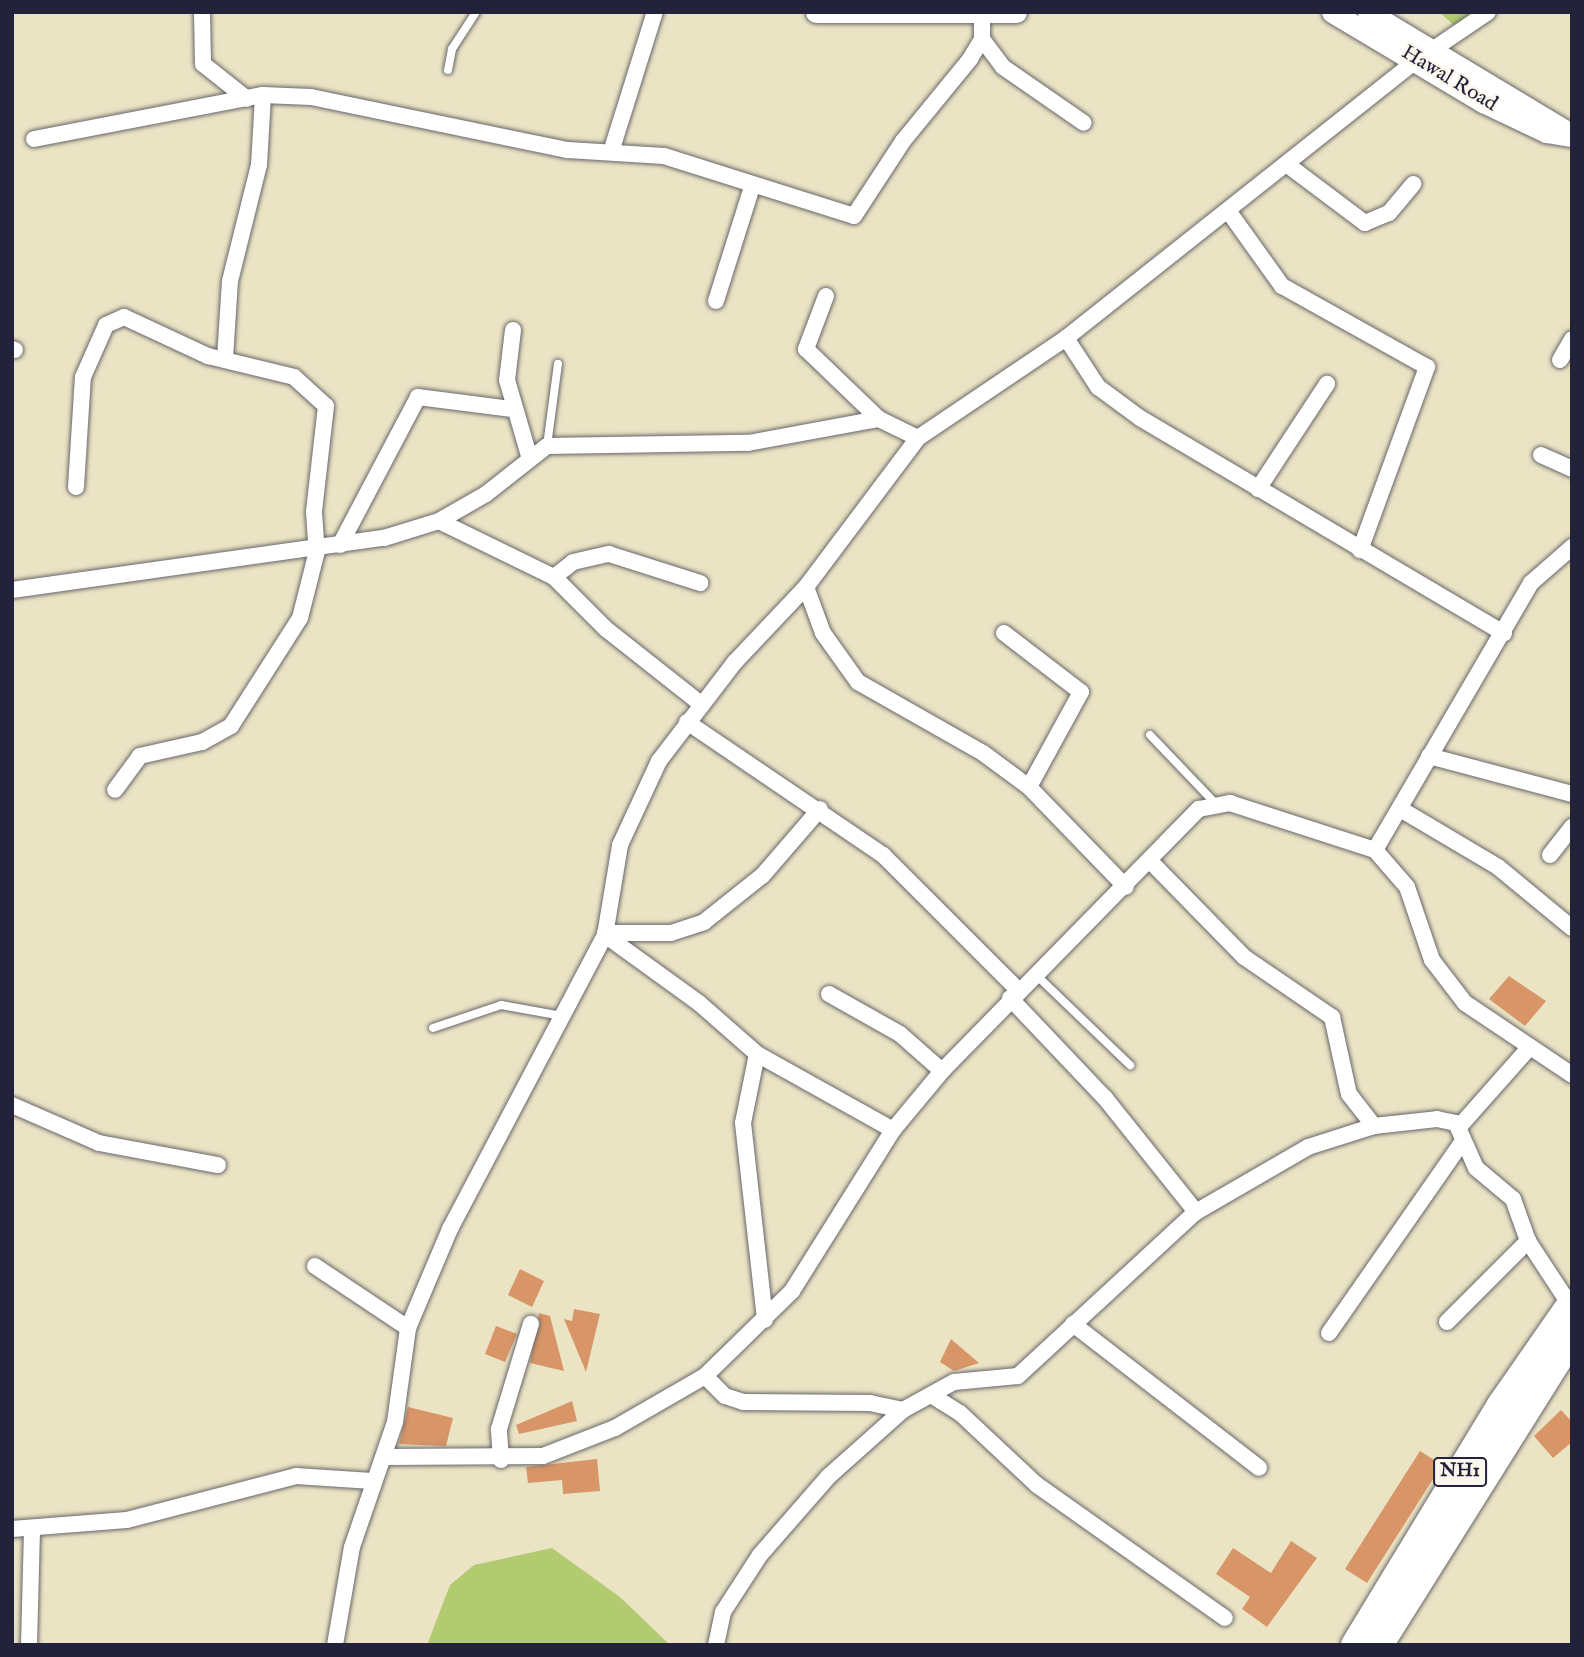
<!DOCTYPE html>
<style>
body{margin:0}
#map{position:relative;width:1584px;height:1657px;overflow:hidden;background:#ebe4c4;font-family:"IM FELL English",serif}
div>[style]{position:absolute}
.green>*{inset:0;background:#b2cb70}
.building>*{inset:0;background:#d89567}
.roads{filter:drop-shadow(0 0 2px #68666b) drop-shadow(0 0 2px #68666b)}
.lane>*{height:8px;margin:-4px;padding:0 4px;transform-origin:4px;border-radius:4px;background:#fff}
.street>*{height:16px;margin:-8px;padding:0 8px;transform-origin:8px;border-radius:8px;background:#fff}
.secondary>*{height:21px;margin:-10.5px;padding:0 10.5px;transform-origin:10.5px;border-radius:10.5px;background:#fff}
.highway>*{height:28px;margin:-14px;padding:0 14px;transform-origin:14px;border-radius:14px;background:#fff}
span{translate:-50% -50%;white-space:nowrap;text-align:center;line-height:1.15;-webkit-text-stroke:5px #fbf7ec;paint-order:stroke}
.shield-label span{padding:2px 5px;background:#fbf7ec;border:2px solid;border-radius:5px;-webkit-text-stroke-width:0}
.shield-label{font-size:19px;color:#22223b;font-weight:700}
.street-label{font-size:21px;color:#22223b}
.frame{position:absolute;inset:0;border:14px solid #22223b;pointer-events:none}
</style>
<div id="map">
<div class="green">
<i style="clip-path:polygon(1439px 12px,1473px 12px,1456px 27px)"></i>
<i style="clip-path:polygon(552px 1548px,620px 1597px,670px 1645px,427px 1645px,450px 1585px,474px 1565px)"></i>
</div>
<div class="building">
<i style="clip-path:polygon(1509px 976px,1546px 1001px,1525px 1026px,1489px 999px)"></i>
<i style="clip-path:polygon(520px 1269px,544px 1281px,532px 1307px,508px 1295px)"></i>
<i style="clip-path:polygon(574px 1309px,600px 1314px,586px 1372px,564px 1319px,572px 1321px)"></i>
<i style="clip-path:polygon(539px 1313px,550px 1316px,564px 1371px,530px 1363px)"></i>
<i style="clip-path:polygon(496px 1326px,517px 1334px,505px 1362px,485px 1354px)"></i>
<i style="clip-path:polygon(951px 1339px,979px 1363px,954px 1371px,940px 1362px)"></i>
<i style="clip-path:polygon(572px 1401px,577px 1421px,519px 1434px,516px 1425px)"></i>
<i style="clip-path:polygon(408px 1407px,453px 1418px,446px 1446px,399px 1444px)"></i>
<i style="clip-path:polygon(1561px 1410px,1572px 1422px,1572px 1442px,1553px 1458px,1534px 1436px)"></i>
<i style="clip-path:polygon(1420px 1451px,1442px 1465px,1367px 1583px,1345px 1569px)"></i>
<i style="clip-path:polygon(597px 1459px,600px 1491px,563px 1494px,562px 1480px,528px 1483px,526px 1467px)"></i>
<i style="clip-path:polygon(1291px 1541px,1317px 1558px,1267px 1627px,1242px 1609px,1250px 1597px,1216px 1574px,1233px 1548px,1271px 1573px)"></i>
</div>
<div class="roads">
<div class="lane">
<i style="left:448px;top:70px;width:21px;rotate:-79deg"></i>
<i style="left:452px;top:49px;width:44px;rotate:-57deg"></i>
<i style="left:547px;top:446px;width:83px;rotate:-82.4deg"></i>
<i style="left:1150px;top:735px;width:93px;rotate:46.3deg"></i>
<i style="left:1035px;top:974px;width:132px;rotate:43.8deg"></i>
<i style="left:433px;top:1028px;width:72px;rotate:-18.7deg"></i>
<i style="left:501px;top:1005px;width:62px;rotate:10.2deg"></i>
</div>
<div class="street">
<i style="left:202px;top:12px;width:52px;rotate:88.9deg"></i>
<i style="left:203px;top:64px;width:56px;rotate:38.5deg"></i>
<i style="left:982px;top:39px;width:35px;rotate:53deg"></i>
<i style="left:1003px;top:67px;width:98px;rotate:34.7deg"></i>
<i style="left:34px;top:139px;width:233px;rotate:-10.9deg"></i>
<i style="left:263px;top:95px;width:48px;rotate:2.4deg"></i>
<i style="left:311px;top:97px;width:262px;rotate:11.7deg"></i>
<i style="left:568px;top:150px;width:96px;rotate:3.6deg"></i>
<i style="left:664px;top:156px;width:199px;rotate:17.5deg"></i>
<i style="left:854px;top:216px;width:90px;rotate:-56.8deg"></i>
<i style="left:903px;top:141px;width:106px;rotate:-50.7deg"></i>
<i style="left:970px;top:59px;width:23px;rotate:-59deg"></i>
<i style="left:982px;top:39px;width:27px;rotate:-90deg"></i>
<i style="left:611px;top:152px;width:147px;rotate:-72.6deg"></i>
<i style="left:1289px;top:166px;width:95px;rotate:36.9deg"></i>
<i style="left:1365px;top:223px;width:26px;rotate:-23deg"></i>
<i style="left:1389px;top:213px;width:38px;rotate:-50deg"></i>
<i style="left:1229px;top:212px;width:91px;rotate:54.4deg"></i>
<i style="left:1282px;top:286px;width:166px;rotate:29.2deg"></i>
<i style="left:1427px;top:367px;width:195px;rotate:110.1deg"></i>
<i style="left:826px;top:296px;width:57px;rotate:110.7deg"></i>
<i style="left:806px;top:349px;width:101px;rotate:43.8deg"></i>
<i style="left:716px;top:301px;width:120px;rotate:-72.5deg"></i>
<i style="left:513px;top:330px;width:50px;rotate:96.8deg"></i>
<i style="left:507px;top:380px;width:82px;rotate:73.8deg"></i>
<i style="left:1066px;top:338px;width:59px;rotate:56.9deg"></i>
<i style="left:1098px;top:387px;width:52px;rotate:36.4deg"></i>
<i style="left:1140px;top:418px;width:423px;rotate:30.6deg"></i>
<i style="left:12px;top:349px;width:3px;rotate:18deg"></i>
<i style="left:225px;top:358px;width:77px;rotate:-86.3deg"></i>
<i style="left:230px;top:281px;width:120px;rotate:-76deg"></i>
<i style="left:259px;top:165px;width:70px;rotate:-86.7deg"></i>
<i style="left:1560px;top:360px;width:24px;rotate:-60deg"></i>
<i style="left:1541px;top:455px;width:34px;rotate:24deg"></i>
<i style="left:76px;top:487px;width:110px;rotate:-86.4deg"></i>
<i style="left:83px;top:377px;width:57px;rotate:-66.1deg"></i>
<i style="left:106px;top:325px;width:20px;rotate:-24deg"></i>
<i style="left:124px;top:317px;width:93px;rotate:24.9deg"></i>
<i style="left:208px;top:356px;width:89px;rotate:13.7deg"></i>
<i style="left:294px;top:377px;width:43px;rotate:42.2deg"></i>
<i style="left:326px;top:406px;width:107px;rotate:96.5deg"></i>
<i style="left:314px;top:512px;width:39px;rotate:86deg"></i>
<i style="left:317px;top:551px;width:69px;rotate:104.2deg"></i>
<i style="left:300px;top:618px;width:128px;rotate:122.6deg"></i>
<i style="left:231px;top:726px;width:33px;rotate:151deg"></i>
<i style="left:202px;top:742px;width:64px;rotate:167.3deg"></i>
<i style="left:140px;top:756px;width:42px;rotate:126.3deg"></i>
<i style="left:1258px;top:489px;width:126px;rotate:-56.7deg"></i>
<i style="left:439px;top:521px;width:128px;rotate:26deg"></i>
<i style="left:554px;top:577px;width:74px;rotate:45deg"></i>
<i style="left:606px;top:629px;width:121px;rotate:38.3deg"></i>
<i style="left:340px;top:545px;width:167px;rotate:-62.2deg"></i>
<i style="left:418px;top:397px;width:95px;rotate:7.3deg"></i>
<i style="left:554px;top:577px;width:24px;rotate:-38deg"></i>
<i style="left:573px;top:562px;width:37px;rotate:-13deg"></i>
<i style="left:609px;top:554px;width:96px;rotate:17.7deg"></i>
<i style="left:806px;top:587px;width:49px;rotate:69.7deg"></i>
<i style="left:823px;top:633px;width:60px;rotate:54.5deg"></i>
<i style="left:858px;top:682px;width:144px;rotate:29.6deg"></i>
<i style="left:983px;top:753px;width:57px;rotate:36.5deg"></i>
<i style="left:1029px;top:787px;width:139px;rotate:45.9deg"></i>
<i style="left:12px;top:590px;width:376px;rotate:-8deg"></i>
<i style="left:384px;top:538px;width:58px;rotate:-17.2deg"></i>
<i style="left:439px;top:521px;width:54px;rotate:-29.9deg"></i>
<i style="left:486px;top:494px;width:78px;rotate:-38.2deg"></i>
<i style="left:547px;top:446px;width:201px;rotate:-0.9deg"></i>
<i style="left:748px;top:443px;width:133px;rotate:-10.4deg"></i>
<i style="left:879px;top:419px;width:43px;rotate:26deg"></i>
<i style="left:1004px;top:633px;width:97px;rotate:37.5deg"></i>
<i style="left:1081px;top:692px;width:108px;rotate:118.7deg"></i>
<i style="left:687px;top:722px;width:237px;rotate:34.2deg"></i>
<i style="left:883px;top:855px;width:191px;rotate:45deg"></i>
<i style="left:1429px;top:756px;width:148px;rotate:14.9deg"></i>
<i style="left:1402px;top:810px;width:112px;rotate:30.7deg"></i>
<i style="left:1498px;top:867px;width:96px;rotate:39.5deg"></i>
<i style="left:1375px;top:850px;width:49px;rotate:49.1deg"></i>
<i style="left:1407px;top:887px;width:77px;rotate:71.1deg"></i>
<i style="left:1432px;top:960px;width:54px;rotate:52.5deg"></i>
<i style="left:1465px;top:1003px;width:129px;rotate:33.9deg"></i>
<i style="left:1550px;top:855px;width:36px;rotate:-52deg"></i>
<i style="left:1151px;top:862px;width:133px;rotate:45.6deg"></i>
<i style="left:1244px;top:957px;width:107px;rotate:34.3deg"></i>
<i style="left:1332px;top:1017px;width:79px;rotate:77.6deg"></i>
<i style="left:1349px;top:1094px;width:41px;rotate:52deg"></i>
<i style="left:605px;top:933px;width:66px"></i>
<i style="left:671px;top:933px;width:35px;rotate:-18deg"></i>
<i style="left:704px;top:922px;width:75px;rotate:-38.5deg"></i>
<i style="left:763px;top:875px;width:87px;rotate:-49.2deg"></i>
<i style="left:605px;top:935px;width:116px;rotate:35.9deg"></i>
<i style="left:699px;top:1003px;width:77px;rotate:41.3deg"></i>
<i style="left:757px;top:1054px;width:156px;rotate:29.2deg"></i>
<i style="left:829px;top:994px;width:81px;rotate:29.4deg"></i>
<i style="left:900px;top:1034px;width:56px;rotate:41.4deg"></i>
<i style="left:1010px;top:998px;width:138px;rotate:46.5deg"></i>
<i style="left:1105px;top:1098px;width:146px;rotate:51.4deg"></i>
<i style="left:757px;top:1054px;width:70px;rotate:101.5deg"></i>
<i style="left:743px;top:1123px;width:198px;rotate:83.6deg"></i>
<i style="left:12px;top:1105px;width:95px;rotate:23.6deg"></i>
<i style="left:99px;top:1143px;width:121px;rotate:10.5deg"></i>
<i style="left:1459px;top:1127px;width:104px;rotate:-48.5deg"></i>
<i style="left:315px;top:1266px;width:112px;rotate:33.7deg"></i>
<i style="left:1447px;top:1322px;width:115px;rotate:-45deg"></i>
<i style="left:1073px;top:1324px;width:235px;rotate:37.7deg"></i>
<i style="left:1329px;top:1333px;width:231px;rotate:-55.1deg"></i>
<i style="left:705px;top:1376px;width:122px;rotate:-44.3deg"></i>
<i style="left:792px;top:1291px;width:190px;rotate:-57.9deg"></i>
<i style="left:893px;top:1130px;width:77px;rotate:-50.3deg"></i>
<i style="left:942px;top:1071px;width:367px;rotate:-45.6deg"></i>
<i style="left:1199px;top:809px;width:32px;rotate:-11deg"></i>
<i style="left:1230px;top:803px;width:152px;rotate:18deg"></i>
<i style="left:1375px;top:850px;width:309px;rotate:-59.7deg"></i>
<i style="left:1531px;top:583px;width:55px;rotate:-41.3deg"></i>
<i style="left:931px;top:1395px;width:34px;rotate:32deg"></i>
<i style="left:960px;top:1413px;width:105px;rotate:43.1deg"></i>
<i style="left:1037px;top:1485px;width:230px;rotate:35.3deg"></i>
<i style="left:384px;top:1457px;width:159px;rotate:-0.4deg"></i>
<i style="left:543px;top:1456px;width:77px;rotate:-21.3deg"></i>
<i style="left:615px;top:1428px;width:104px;rotate:-30deg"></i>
<i style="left:705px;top:1376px;width:28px;rotate:45deg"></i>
<i style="left:725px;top:1396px;width:19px;rotate:18deg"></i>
<i style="left:743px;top:1402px;width:127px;rotate:0.5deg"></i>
<i style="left:870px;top:1403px;width:34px;rotate:12deg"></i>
<i style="left:501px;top:1460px;width:31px;rotate:-94deg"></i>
<i style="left:499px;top:1429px;width:110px;rotate:-73.1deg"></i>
<i style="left:12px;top:1529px;width:115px;rotate:-4.5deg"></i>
<i style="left:127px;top:1520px;width:175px;rotate:-14.6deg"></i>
<i style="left:296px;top:1476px;width:76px;rotate:3.8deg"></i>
<i style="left:29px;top:1645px;width:117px;rotate:-88.5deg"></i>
<i style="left:335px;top:1645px;width:99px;rotate:-80.2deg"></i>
<i style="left:352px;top:1547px;width:132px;rotate:-71deg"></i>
<i style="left:395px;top:1422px;width:95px;rotate:-82.1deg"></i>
<i style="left:408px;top:1328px;width:108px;rotate:-67deg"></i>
<i style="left:450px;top:1229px;width:332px;rotate:-62.2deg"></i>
<i style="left:605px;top:935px;width:91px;rotate:-80.5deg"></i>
<i style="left:620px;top:845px;width:93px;rotate:-65.1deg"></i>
<i style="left:659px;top:761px;width:125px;rotate:-52.5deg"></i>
<i style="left:735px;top:662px;width:103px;rotate:-46.6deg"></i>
<i style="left:806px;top:587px;width:186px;rotate:-53.1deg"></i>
<i style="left:918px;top:438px;width:179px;rotate:-34deg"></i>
<i style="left:1066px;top:338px;width:446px;rotate:-38.4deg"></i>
<i style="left:1416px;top:61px;width:87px;rotate:-34.2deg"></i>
<i style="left:716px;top:1645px;width:34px;rotate:-78deg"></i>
<i style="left:723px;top:1612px;width:68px;rotate:-57deg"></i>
<i style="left:760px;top:1555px;width:105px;rotate:-48.9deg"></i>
<i style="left:829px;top:1476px;width:99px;rotate:-41.7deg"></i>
<i style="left:903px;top:1410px;width:58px;rotate:-28.8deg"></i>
<i style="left:954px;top:1382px;width:64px;rotate:-5.4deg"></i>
<i style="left:1018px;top:1376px;width:242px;rotate:-42.7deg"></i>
<i style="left:1196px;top:1212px;width:129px;rotate:-30.1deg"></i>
<i style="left:1308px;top:1147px;width:69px;rotate:-17.7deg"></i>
<i style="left:1374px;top:1126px;width:63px;rotate:-6.3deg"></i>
<i style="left:1437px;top:1119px;width:19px;rotate:12deg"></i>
<i style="left:1456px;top:1123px;width:49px;rotate:66deg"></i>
<i style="left:1476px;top:1168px;width:48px;rotate:40deg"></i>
<i style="left:1513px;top:1199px;width:45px;rotate:70.3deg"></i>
<i style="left:1528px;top:1241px;width:80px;rotate:56.7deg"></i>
</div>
<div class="secondary">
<i style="left:816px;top:12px;width:200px"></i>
<i style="left:1332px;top:12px;width:176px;rotate:30.8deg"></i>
<i style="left:1483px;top:102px;width:70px;rotate:25.5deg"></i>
<i style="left:1546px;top:132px;width:26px;rotate:9deg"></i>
<i style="left:1368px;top:12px;width:227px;rotate:31deg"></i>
</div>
<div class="highway">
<i style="left:1355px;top:1645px;width:281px;rotate:-58.7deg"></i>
<i style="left:1501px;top:1405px;width:124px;rotate:-55.2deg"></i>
<i style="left:1379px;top:1645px;width:363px;rotate:-57.9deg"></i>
</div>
</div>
<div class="shield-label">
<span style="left:1460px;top:1472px">NH1</span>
</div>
<div class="street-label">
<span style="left:1449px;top:79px;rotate:31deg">Hawal Road</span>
</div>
<div class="frame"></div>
</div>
